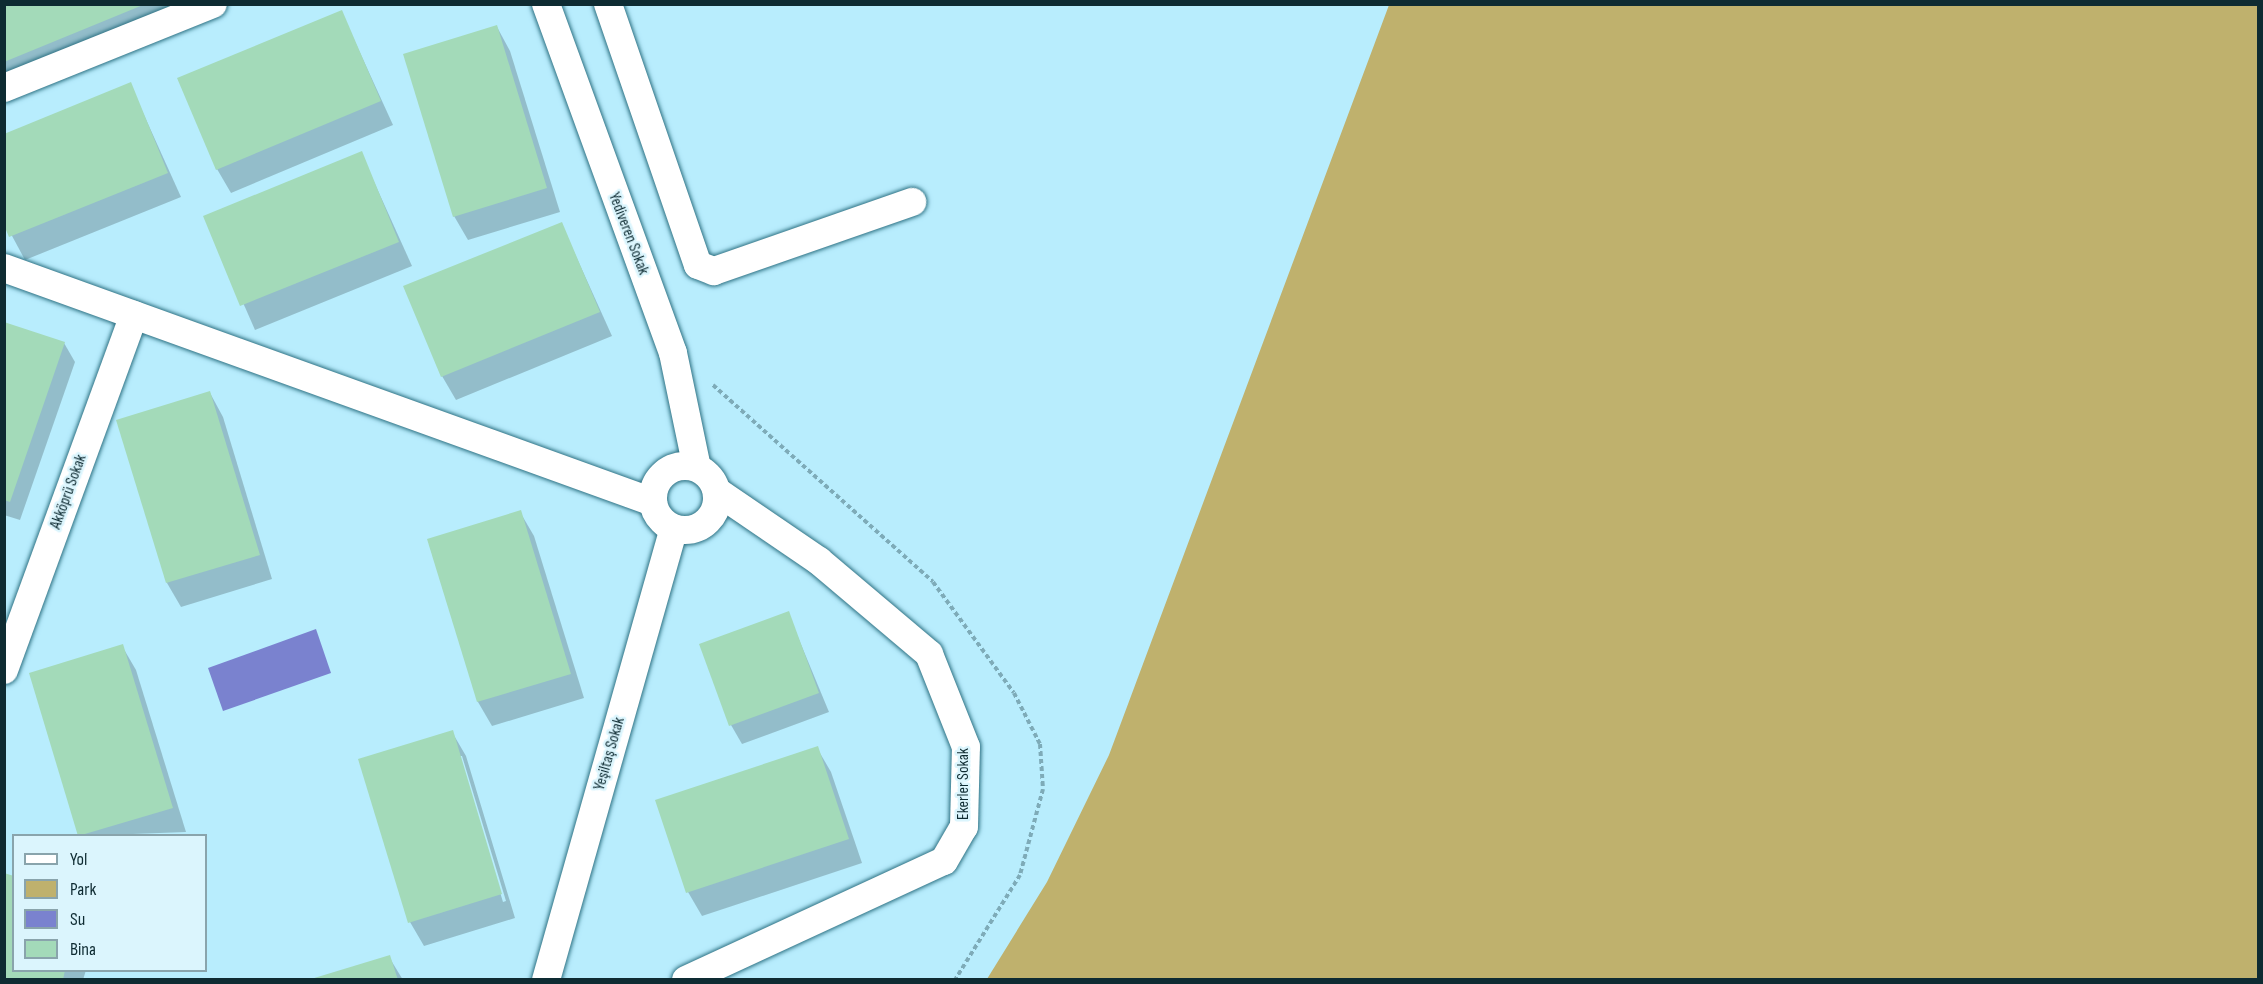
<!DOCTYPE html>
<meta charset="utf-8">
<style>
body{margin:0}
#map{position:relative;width:2263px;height:984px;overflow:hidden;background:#b8edfd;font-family:"Sofia Sans Condensed",sans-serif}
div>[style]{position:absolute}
.green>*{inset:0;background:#bfb16d}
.water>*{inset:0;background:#7a82cf}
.shadow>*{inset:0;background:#0003}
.building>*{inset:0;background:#a3dab9}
.path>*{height:4px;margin-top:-2px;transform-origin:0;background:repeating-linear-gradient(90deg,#7eabb8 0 4.5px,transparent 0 7.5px)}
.roads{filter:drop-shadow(0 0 2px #2e7284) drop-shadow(0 0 2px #2e7284)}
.minor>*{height:28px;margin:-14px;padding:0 14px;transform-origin:14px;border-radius:14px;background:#fff}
.minor>.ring{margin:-14px;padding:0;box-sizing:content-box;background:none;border:28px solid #fff;border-radius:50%}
span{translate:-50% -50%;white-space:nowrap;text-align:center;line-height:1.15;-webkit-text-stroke:5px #dbf5fd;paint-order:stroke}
.street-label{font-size:16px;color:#0e2b32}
.frame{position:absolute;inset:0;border:6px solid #0e2b32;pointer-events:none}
.legend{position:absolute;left:12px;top:834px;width:195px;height:138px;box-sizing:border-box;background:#dbf5fd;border:2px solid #89a4ac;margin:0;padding:8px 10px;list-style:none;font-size:18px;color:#0e2b32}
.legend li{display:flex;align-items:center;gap:12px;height:30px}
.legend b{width:30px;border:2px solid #89a4ac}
</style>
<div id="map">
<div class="green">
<i style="clip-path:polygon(1389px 5px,2258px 5px,2258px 979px,987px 979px,1047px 882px,1109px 755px)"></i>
</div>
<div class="water">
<i style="clip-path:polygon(316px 629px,331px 673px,223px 711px,208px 668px)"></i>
</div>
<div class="shadow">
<i style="clip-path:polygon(4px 4px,171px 4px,177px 20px,15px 87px,4px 68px)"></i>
<i style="clip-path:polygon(341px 11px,393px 125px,231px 193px,217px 169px)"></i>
<i style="clip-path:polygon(497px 27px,510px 51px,560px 212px,468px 240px,454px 216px)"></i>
<i style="clip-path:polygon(130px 84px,181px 197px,25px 260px,4px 221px)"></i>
<i style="clip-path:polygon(361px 153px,412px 266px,255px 330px,205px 216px)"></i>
<i style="clip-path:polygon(561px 223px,612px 336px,456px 400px,442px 376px)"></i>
<i style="clip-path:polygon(4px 323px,64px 343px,75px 362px,20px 520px,4px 515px)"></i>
<i style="clip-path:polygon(210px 393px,223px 417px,272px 579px,181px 607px,167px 583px)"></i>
<i style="clip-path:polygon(520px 512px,534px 536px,584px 698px,492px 726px,478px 702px,428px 540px)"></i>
<i style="clip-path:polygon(788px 613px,829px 712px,742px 744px,731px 725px)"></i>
<i style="clip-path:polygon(122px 646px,136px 670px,186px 832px,80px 836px,30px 674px)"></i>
<i style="clip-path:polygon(evenodd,452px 732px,466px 756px,515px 918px,424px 946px,410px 922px,452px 732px,459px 756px,462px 756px,506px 901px,503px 902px,459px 756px)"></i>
<i style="clip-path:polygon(817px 748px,831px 772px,862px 863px,702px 916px,688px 892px,657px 801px)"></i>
<i style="clip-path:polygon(389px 957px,403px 980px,314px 980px)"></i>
<i style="clip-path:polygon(14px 970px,86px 970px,83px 980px,4px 980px)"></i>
</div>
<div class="building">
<i style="clip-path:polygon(4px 4px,143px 4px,143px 5px,4px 62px)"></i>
<i style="clip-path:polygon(342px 10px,381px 101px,216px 170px,177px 78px)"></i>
<i style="clip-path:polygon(497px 25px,547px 188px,453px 217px,403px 54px)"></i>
<i style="clip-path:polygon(131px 82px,168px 173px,9px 237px,4px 225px,4px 134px)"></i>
<i style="clip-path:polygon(362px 151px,399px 242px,240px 306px,203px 216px)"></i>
<i style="clip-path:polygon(562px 222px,600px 312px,441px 377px,403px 286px)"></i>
<i style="clip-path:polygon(4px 322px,65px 342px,10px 502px,4px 500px)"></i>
<i style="clip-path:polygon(210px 391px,260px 555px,166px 583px,116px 420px)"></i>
<i style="clip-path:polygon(521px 510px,571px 674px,477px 702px,427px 539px)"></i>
<i style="clip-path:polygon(789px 611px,819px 693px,729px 726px,699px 644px)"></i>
<i style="clip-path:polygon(123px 644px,173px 808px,78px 836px,29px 673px)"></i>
<i style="clip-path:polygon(453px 730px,502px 894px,408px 923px,358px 759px)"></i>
<i style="clip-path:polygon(818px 746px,849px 839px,686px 893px,655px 800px)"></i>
<i style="clip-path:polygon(4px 873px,14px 876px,14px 970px,65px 970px,63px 980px,4px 980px)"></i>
<i style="clip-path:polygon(390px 955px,398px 980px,311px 980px,311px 979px)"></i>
</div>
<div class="path">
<i style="left:713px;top:385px;width:295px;rotate:41.8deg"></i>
<i style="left:933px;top:582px;width:137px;rotate:53.9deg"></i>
<i style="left:1014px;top:693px;width:57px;rotate:63deg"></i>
<i style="left:1040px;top:744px;width:45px;rotate:86.2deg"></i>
<i style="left:1043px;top:789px;width:89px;rotate:105deg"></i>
<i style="left:1020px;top:875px;width:123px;rotate:121.8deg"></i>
</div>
<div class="roads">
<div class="minor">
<i style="left:546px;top:4px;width:371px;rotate:70deg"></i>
<i style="left:673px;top:353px;width:117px;rotate:78.2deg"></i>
<i style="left:608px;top:4px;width:276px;rotate:71deg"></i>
<i style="left:698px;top:265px;width:17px;rotate:21deg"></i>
<i style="left:714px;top:271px;width:210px;rotate:-19.2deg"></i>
<i style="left:4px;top:88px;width:225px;rotate:-21.9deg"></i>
<i style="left:4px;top:268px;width:690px;rotate:19.83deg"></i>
<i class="ring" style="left:653px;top:466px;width:36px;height:36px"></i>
<i style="left:4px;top:670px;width:378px;rotate:-69.9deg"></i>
<i style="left:546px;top:980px;width:469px;rotate:-74.2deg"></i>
<i style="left:686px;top:980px;width:284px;rotate:-24.8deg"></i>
<i style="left:944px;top:861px;width:39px;rotate:-60deg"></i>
<i style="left:964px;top:827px;width:80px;rotate:-88.6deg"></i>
<i style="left:966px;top:747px;width:100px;rotate:-111.7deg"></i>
<i style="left:929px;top:654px;width:144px;rotate:-139.8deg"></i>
<i style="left:819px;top:561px;width:122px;rotate:-145.7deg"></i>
</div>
</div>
<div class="street-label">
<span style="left:628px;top:234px;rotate:69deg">Yediveren Sokak</span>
<span style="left:69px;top:492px;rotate:-70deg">Akköprü Sokak</span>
<span style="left:610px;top:754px;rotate:-74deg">Yeşiltaş Sokak</span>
<span style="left:964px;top:784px;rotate:-90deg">Ekerler Sokak</span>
</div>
<div class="frame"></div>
<ul class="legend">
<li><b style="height:8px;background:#fff"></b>Yol</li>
<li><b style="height:16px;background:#bfb16d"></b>Park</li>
<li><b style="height:16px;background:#7a82cf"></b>Su</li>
<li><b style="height:16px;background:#a3dab9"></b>Bina</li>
</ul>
</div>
